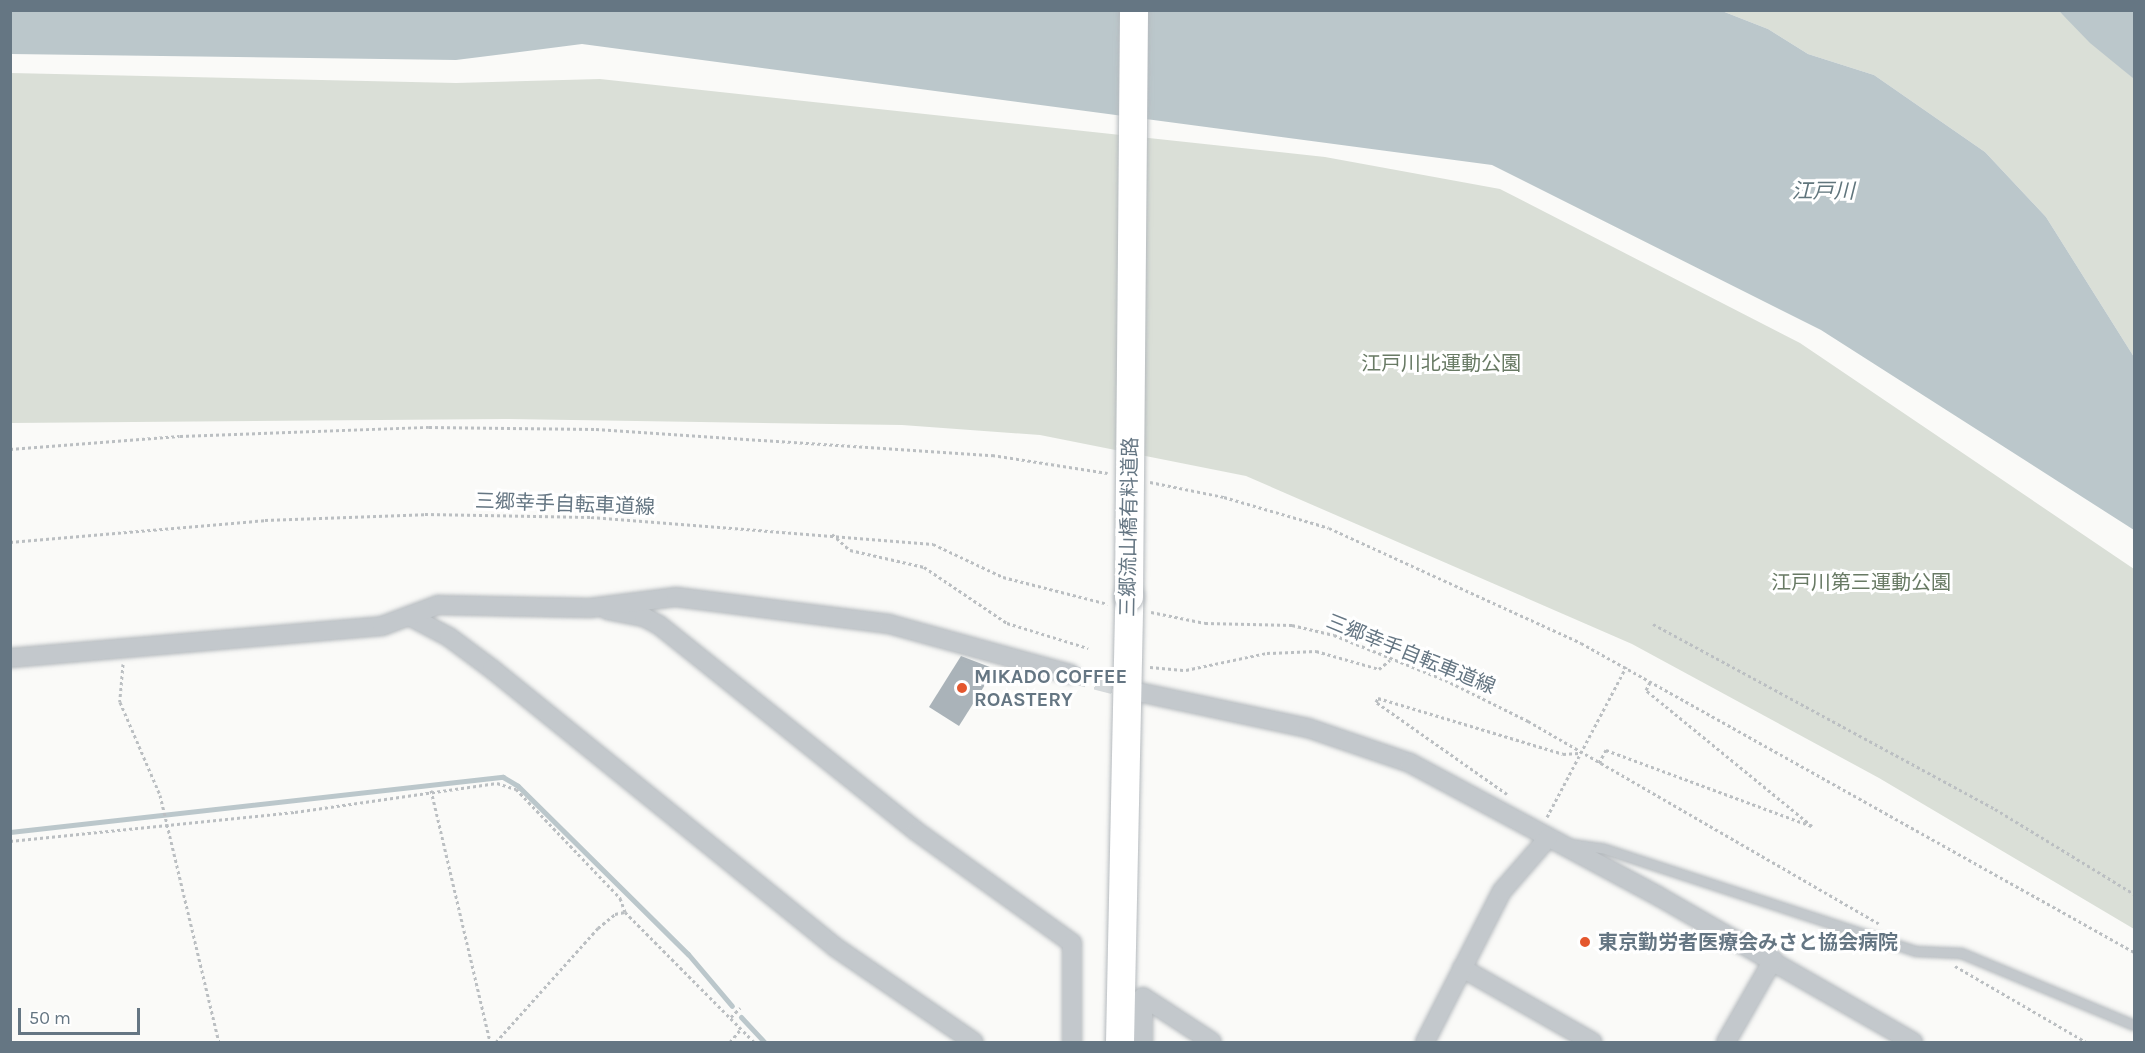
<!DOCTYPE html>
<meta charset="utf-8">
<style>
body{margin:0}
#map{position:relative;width:2145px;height:1053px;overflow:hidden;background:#fafaf8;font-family:Karla,"Noto Sans JP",sans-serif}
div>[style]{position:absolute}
.green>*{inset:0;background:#dadfd7}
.water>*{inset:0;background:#bbc7cb}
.stream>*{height:5px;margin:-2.5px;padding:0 2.5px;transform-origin:2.5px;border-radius:2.5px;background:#bbc7cb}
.building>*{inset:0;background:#aab3b9}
.minor-tunnel>*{height:18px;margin-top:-9px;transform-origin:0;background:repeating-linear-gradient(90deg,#d5d9db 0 18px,transparent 0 27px)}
.path>*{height:3px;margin-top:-1.5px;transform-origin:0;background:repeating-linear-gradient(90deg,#bbbfc2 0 3px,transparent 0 6px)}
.roads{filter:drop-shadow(0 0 2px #b5babe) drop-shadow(0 0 2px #b5babe)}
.service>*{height:9px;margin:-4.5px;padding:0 4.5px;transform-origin:4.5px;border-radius:4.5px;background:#c3c8cc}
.minor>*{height:18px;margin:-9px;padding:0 9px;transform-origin:9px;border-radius:9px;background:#c3c8cc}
.primary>*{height:28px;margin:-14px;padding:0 14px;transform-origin:14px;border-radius:14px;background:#fff}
.bridges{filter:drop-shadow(0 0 2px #b5babe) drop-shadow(0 0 2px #b5babe)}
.primary-bridge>*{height:28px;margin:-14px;padding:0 14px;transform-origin:14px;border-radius:14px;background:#fff}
.dots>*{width:16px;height:16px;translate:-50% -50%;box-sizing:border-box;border:3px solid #fff;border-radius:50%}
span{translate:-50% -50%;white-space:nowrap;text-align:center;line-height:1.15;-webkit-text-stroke:6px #fff;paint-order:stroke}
.park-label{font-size:20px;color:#687a64}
.street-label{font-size:20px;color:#657683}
.poi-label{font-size:20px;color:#657683;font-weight:700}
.left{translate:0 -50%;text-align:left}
.water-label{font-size:21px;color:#60757c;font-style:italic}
.frame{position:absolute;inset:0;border:12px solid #657683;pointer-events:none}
.scale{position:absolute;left:18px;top:1008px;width:122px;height:27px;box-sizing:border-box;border:3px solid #657683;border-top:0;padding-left:8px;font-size:18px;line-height:21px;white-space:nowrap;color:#657683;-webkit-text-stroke:4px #fff;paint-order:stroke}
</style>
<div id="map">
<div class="green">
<i style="clip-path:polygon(1722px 11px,2059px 11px,2134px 79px,2134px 357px,2046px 217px,1985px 152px,1874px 75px,1808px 54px,1768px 29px)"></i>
<i style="clip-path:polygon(11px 73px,456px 83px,600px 79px,1325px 157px,1500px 189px,1800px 343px,2134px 569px,2134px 929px,1879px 778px,1632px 644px,1246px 476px,1040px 435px,902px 425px,505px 419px,11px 423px)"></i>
</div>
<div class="water">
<i style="clip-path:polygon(11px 10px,1722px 11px,1768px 29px,1808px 54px,1874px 75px,1985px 152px,2046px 217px,2134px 357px,2134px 530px,1821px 330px,1492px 165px,582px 44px,456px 60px,11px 54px)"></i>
<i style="clip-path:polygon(2059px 11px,2134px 11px,2134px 79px,2090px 43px)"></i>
</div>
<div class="stream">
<i style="left:10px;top:832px;width:496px;rotate:-6.4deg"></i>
<i style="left:503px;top:777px;width:17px;rotate:31deg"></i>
<i style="left:518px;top:786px;width:239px;rotate:44.7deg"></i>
<i style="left:688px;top:954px;width:68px;rotate:49.8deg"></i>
<i style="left:741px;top:1017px;width:34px;rotate:47deg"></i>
</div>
<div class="building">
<i style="clip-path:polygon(961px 656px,995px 669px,959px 726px,929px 707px)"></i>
</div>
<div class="minor-tunnel">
<i style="left:1070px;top:674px;width:68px;rotate:14.4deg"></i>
</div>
<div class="path">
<i style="left:10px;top:449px;width:170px;rotate:-4.4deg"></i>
<i style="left:180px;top:436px;width:249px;rotate:-2.1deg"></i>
<i style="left:429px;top:427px;width:167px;rotate:0.7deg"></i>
<i style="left:596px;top:429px;width:397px;rotate:3.8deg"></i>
<i style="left:992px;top:455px;width:117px;rotate:8.8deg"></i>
<i style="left:1150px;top:482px;width:76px;rotate:11.5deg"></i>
<i style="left:1224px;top:497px;width:109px;rotate:16.4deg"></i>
<i style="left:1329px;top:528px;width:277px;rotate:24.5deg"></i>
<i style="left:1581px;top:643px;width:633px;rotate:29.2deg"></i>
<i style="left:832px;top:534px;width:24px;rotate:42deg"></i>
<i style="left:850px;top:550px;width:76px;rotate:12.9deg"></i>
<i style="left:924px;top:567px;width:100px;rotate:34deg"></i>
<i style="left:1007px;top:623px;width:85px;rotate:17.2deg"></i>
<i style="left:10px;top:542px;width:256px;rotate:-4.9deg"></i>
<i style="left:265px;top:520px;width:160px;rotate:-2.1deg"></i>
<i style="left:425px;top:514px;width:166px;rotate:1deg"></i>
<i style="left:591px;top:517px;width:343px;rotate:4.5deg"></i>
<i style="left:933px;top:544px;width:77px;rotate:25.2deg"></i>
<i style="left:1003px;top:577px;width:108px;rotate:14.4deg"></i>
<i style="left:1151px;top:612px;width:55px;rotate:11.5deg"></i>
<i style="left:1205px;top:623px;width:87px;rotate:1.3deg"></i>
<i style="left:1292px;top:625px;width:43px;rotate:13.4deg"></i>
<i style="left:1334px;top:635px;width:120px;rotate:22.1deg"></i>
<i style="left:1445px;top:680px;width:93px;rotate:26.3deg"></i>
<i style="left:1528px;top:721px;width:405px;rotate:30deg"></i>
<i style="left:1653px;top:624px;width:389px;rotate:28.4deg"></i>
<i style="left:1995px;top:809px;width:163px;rotate:31.4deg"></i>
<i style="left:123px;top:664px;width:38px;rotate:95deg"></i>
<i style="left:120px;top:702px;width:101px;rotate:66.7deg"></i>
<i style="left:160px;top:795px;width:254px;rotate:76.6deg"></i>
<i style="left:1150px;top:667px;width:36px;rotate:5deg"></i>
<i style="left:1186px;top:670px;width:83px;rotate:-11.9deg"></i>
<i style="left:1267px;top:653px;width:49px;rotate:-2.3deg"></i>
<i style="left:1316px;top:651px;width:66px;rotate:15.9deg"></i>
<i style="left:1379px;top:669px;width:14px;rotate:-39deg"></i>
<i style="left:1599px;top:763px;width:15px;rotate:-62deg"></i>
<i style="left:1606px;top:750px;width:220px;rotate:20.3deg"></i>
<i style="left:1812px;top:826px;width:215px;rotate:-140.7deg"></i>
<i style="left:1646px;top:690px;width:11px;rotate:-63deg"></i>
<i style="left:431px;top:790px;width:259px;rotate:76.8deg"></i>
<i style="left:1507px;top:794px;width:160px;rotate:-144.9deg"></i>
<i style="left:1376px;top:702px;width:4px;rotate:-63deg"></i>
<i style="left:1378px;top:698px;width:193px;rotate:16.8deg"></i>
<i style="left:1563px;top:754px;width:16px;rotate:-4deg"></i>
<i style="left:1547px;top:817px;width:170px;rotate:-62.2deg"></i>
<i style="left:10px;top:841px;width:286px;rotate:-5.8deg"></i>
<i style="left:295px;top:812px;width:204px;rotate:-8.2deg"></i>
<i style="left:497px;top:783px;width:20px;rotate:18deg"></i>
<i style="left:516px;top:789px;width:151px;rotate:46.3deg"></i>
<i style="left:620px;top:898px;width:15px;rotate:70deg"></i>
<i style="left:1955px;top:966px;width:151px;rotate:30.1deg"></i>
<i style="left:731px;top:1017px;width:13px;rotate:-45deg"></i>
<i style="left:496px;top:1042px;width:153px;rotate:-48.2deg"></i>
<i style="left:598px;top:928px;width:22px;rotate:-39deg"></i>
<i style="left:615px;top:914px;width:10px;rotate:-11deg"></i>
<i style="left:625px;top:912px;width:183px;rotate:45.2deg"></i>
<i style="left:730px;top:1042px;width:17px;rotate:-50deg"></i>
</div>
<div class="roads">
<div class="service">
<i style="left:1572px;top:844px;width:30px;rotate:8deg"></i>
<i style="left:1602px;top:848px;width:330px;rotate:18.2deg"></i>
<i style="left:1915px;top:951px;width:46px;rotate:2.5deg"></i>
<i style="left:1961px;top:953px;width:187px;rotate:22.6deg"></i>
</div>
<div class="minor">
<i style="left:607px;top:610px;width:38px;rotate:11deg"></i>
<i style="left:644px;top:617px;width:17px;rotate:28deg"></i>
<i style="left:659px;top:625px;width:329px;rotate:38.7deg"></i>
<i style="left:916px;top:831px;width:192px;rotate:35.7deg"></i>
<i style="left:1072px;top:943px;width:99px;rotate:90deg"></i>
<i style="left:413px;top:618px;width:41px;rotate:27.8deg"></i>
<i style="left:449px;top:637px;width:54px;rotate:36.7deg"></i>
<i style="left:492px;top:669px;width:442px;rotate:39deg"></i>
<i style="left:835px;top:947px;width:168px;rotate:34.4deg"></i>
<i style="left:10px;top:658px;width:373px;rotate:-4.9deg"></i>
<i style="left:382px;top:626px;width:60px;rotate:-20.6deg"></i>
<i style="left:438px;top:605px;width:152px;rotate:1.1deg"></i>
<i style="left:590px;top:608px;width:87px;rotate:-7.3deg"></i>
<i style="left:676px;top:597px;width:215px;rotate:7.2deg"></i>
<i style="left:889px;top:624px;width:188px;rotate:15.4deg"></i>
<i style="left:1143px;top:693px;width:169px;rotate:12deg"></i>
<i style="left:1308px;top:728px;width:108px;rotate:18.9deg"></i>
<i style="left:1410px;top:763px;width:281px;rotate:28.2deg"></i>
<i style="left:1658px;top:896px;width:294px;rotate:29.8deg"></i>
<i style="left:1462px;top:968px;width:150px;rotate:29.6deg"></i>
<i style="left:1143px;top:997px;width:82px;rotate:33.1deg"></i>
<i style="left:1143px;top:1042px;width:45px;rotate:-90deg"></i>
<i style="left:1425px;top:1042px;width:169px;rotate:-63deg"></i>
<i style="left:1502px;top:891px;width:70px;rotate:-49deg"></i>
<i style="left:1726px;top:1042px;width:95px;rotate:-60.2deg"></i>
</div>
<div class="primary">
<i style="left:1120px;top:1042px;width:445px;rotate:-88.8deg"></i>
</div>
</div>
<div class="bridges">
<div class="primary-bridge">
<i style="left:1129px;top:597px;width:587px;rotate:-89.51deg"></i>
</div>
</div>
<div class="dots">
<i style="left:962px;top:688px;background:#e4572e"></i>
<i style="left:1585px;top:942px;background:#e4572e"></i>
</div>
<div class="park-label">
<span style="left:1441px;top:363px">江戸川北運動公園</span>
<span style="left:1861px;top:582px">江戸川第三運動公園</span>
</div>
<div class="street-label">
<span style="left:565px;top:504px;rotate:2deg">三郷幸手自転車道線</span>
<span style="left:1129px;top:527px;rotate:-89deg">三郷流山橋有料道路</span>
<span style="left:1411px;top:654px;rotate:22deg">三郷幸手自転車道線</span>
</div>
<div class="poi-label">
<span class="left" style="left:974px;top:688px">MIKADO COFFEE<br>ROASTERY</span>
<span class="left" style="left:1598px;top:942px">東京勤労者医療会みさと協会病院</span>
</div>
<div class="water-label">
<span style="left:1823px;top:191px">江戸川</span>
</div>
<div class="frame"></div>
<div class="scale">50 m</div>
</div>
